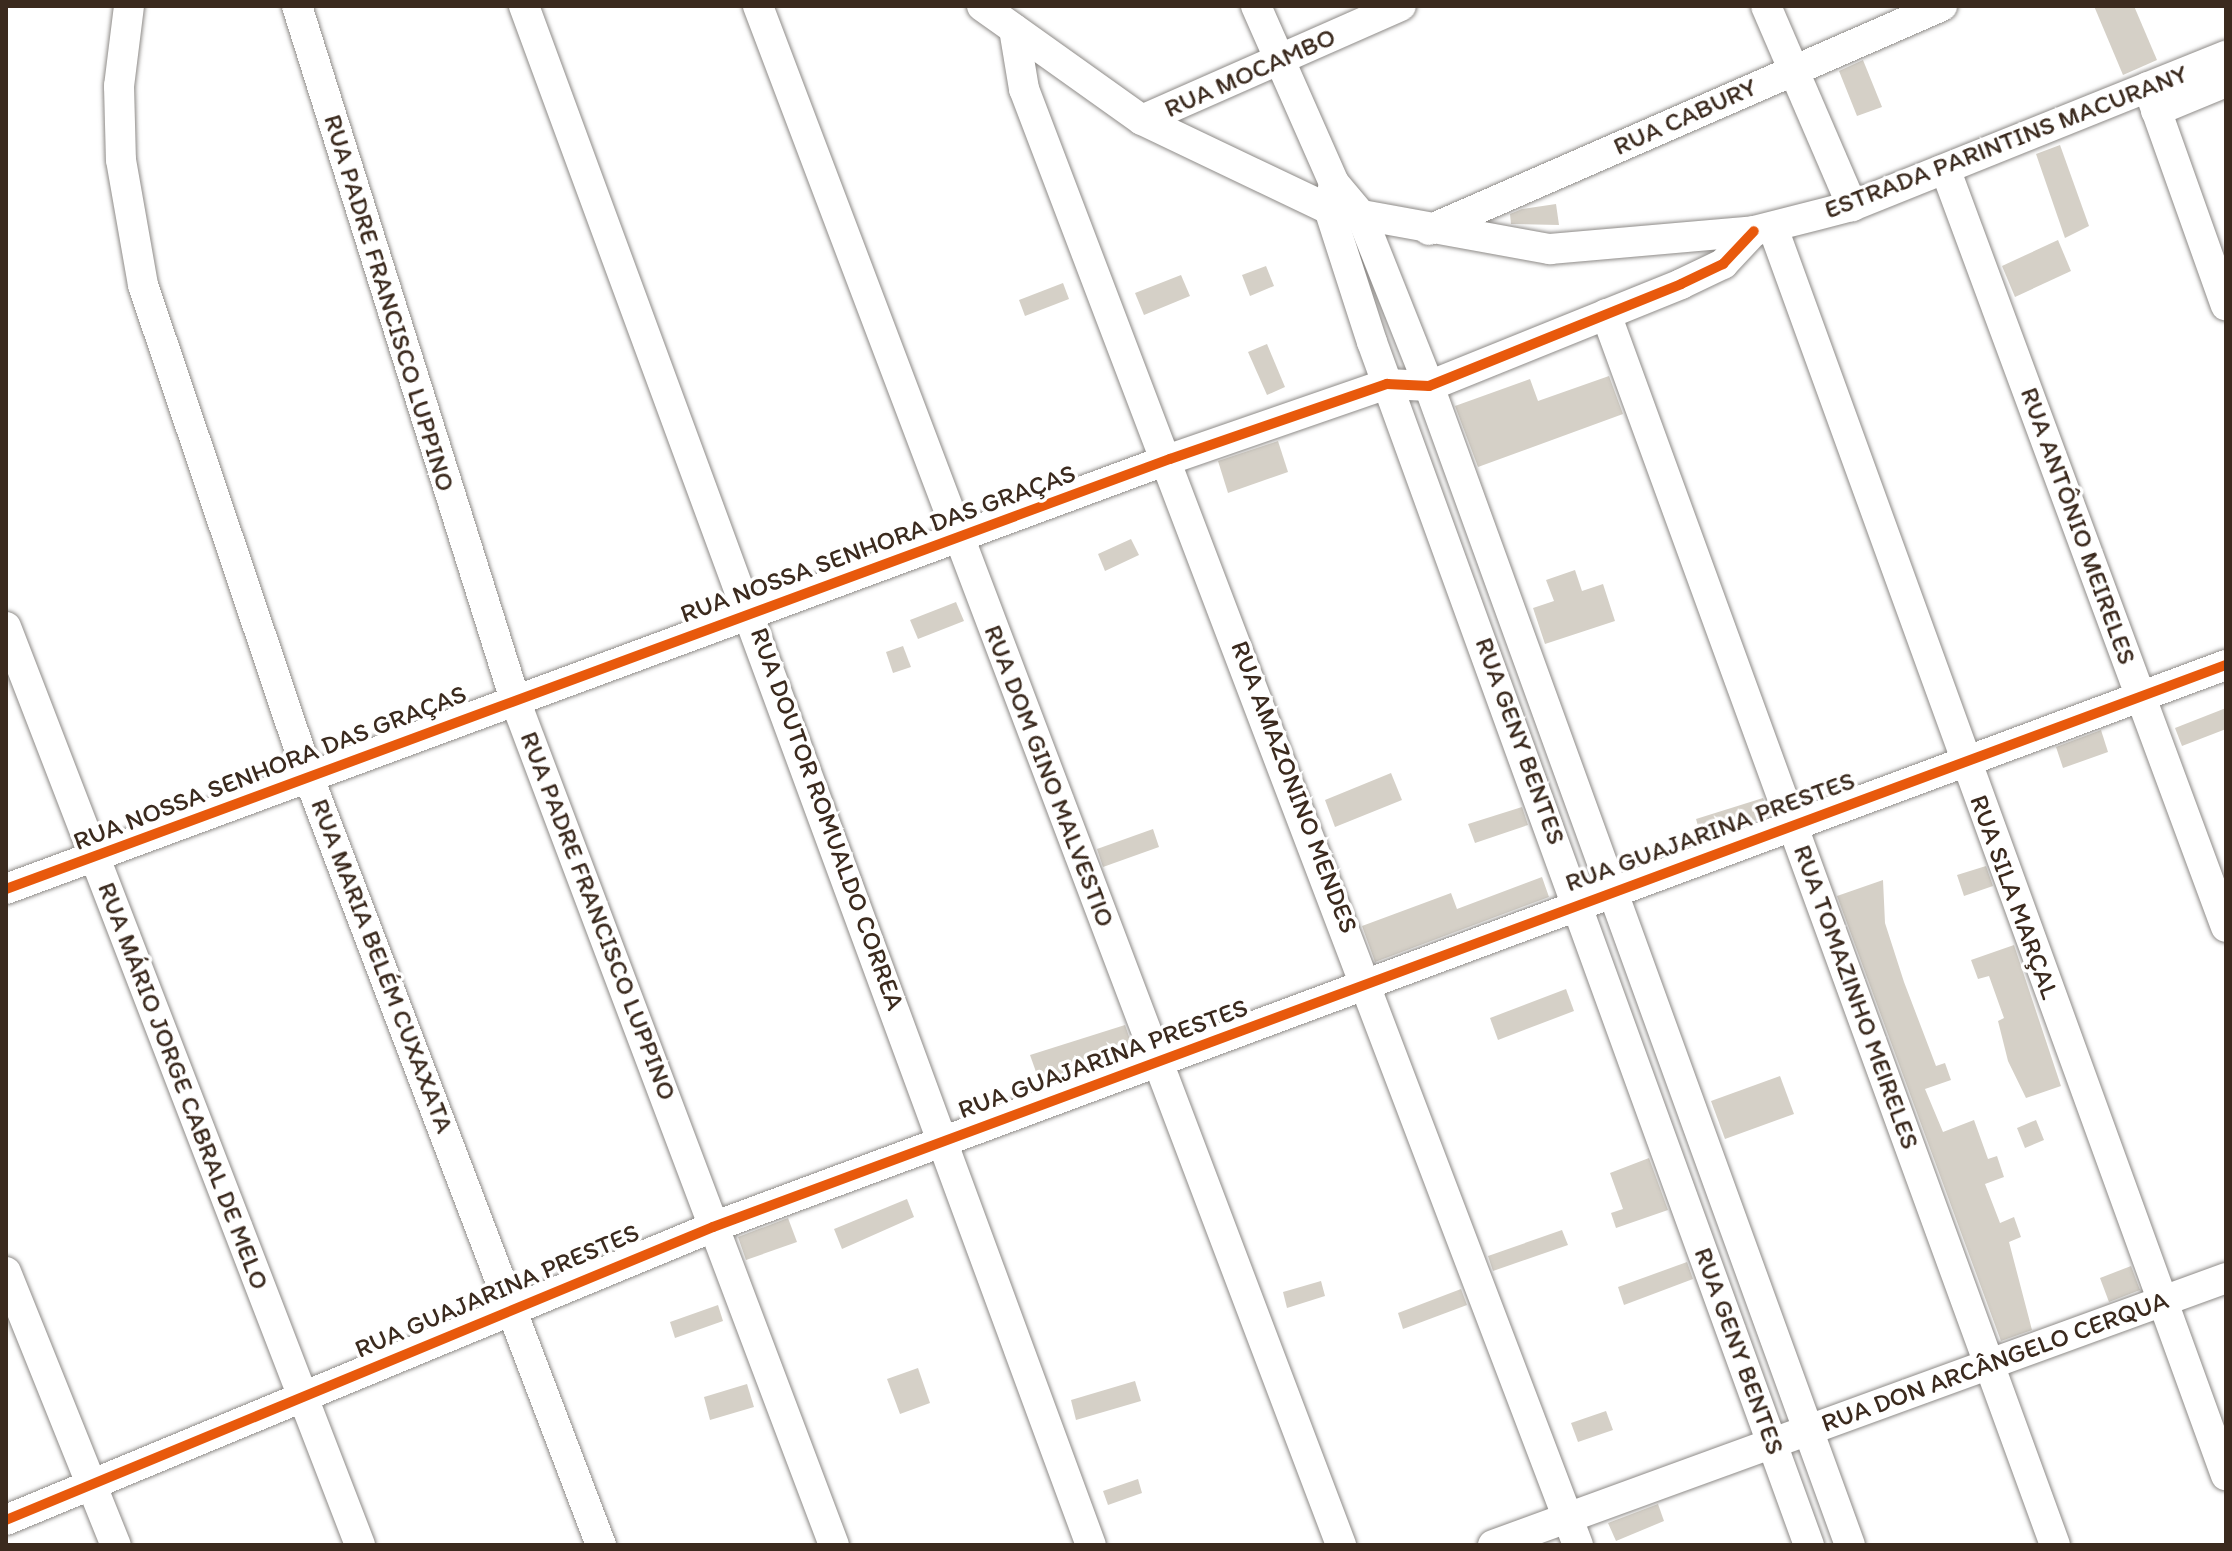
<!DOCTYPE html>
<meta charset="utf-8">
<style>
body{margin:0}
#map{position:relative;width:2232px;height:1551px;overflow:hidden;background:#fff;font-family:Itim,sans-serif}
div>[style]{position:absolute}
.building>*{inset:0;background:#d5d0c7}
.roads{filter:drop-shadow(0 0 2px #8e8b88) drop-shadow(0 0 2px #8e8b88)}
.minor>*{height:30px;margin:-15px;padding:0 15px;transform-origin:15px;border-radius:15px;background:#fff}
.cycleway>*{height:10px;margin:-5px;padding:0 5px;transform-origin:5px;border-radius:5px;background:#e8590c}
span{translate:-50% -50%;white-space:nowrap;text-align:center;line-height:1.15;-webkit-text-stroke:7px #fff;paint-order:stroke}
.street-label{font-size:26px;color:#3b2a1e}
.frame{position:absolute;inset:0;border:8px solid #3b2a1e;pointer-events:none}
</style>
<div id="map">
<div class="building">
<i style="clip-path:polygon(2094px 6px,2134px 6px,2157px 60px,2123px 75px)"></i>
<i style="clip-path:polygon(1863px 60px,1882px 107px,1857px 116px,1839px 71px)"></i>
<i style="clip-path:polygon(2060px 145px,2089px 226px,2065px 238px,2036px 154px)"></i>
<i style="clip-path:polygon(1556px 204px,1559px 225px,1511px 224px,1510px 214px,1522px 209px)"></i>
<i style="clip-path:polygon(2058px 240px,2071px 271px,2015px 297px,2002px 266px)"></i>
<i style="clip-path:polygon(1266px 266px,1274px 286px,1250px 296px,1242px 275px)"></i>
<i style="clip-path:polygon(1181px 275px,1190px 296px,1144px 315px,1135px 293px)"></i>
<i style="clip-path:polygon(1063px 283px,1069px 299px,1025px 316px,1019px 300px)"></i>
<i style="clip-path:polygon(1267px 344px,1285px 387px,1267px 395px,1248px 352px)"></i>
<i style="clip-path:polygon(1609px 376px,1623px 414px,1478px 467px,1455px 406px,1530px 379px,1538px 401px)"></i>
<i style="clip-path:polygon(1278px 441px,1288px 472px,1228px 493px,1218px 461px)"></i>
<i style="clip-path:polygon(1131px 539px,1139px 555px,1105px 571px,1098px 554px)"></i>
<i style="clip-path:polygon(1575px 570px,1582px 591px,1603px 584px,1615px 621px,1545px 644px,1533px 608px,1554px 601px,1546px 580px)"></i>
<i style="clip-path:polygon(956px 602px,964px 621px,918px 639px,910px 620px)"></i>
<i style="clip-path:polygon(903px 646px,911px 667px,893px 673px,886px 652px)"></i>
<i style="clip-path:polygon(2226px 708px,2226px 729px,2182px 746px,2175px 728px)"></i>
<i style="clip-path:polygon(2101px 730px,2108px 752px,2063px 768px,2056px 747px)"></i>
<i style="clip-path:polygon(1391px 773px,1402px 800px,1335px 827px,1325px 800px)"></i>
<i style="clip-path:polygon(1763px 798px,1770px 815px,1702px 840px,1696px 819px)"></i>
<i style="clip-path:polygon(1522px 807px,1528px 825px,1475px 843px,1468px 824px)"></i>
<i style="clip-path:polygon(1153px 829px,1159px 847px,1103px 867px,1097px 849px)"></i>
<i style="clip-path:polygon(1986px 866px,1993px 886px,1964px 896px,1957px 875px)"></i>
<i style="clip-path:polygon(1542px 877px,1549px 897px,1375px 962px,1362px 926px,1451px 893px,1457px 909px)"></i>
<i style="clip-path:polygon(1883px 880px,1885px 923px,1904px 982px,1936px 1066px,1945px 1063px,1951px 1080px,1925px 1089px,1943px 1132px,1974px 1120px,1988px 1159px,1997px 1156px,2004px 1177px,1985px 1184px,2000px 1223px,2014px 1217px,2021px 1237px,2009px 1242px,2032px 1330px,2001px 1341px,1837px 896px)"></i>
<i style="clip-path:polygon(2014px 945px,2061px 1086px,2026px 1098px,2008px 1061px,1998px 1021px,2004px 1018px,1989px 976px,1978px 979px,1971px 960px)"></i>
<i style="clip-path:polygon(1566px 989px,1574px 1011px,1498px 1040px,1490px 1018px)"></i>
<i style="clip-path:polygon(1125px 1025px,1134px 1051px,1041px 1086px,1030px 1055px)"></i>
<i style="clip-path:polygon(1780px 1076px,1794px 1114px,1725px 1139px,1711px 1101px)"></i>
<i style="clip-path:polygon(2036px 1120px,2044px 1140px,2025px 1148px,2017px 1128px)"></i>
<i style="clip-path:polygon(1649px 1158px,1668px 1210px,1616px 1228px,1611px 1213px,1623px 1209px,1610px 1173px)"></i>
<i style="clip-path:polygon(907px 1199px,914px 1217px,842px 1249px,834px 1229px)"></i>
<i style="clip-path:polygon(788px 1218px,797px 1242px,746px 1260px,738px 1237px)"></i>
<i style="clip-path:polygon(1562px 1230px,1568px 1245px,1493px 1271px,1488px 1256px)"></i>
<i style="clip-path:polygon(1687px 1262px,1693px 1279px,1624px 1305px,1618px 1287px)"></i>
<i style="clip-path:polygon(2131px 1266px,2140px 1290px,2109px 1302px,2100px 1278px)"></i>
<i style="clip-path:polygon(1321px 1281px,1325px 1296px,1287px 1308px,1283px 1292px)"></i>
<i style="clip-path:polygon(1461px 1289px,1467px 1305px,1403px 1329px,1398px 1313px)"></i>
<i style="clip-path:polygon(718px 1305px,723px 1321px,675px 1338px,670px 1322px)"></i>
<i style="clip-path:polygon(918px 1368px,930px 1403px,900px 1414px,887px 1379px)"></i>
<i style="clip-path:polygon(1135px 1381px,1141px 1401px,1076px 1420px,1071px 1400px)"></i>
<i style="clip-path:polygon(747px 1384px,754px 1407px,710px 1420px,704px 1397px)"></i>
<i style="clip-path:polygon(1606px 1411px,1613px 1430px,1578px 1442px,1571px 1423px)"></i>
<i style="clip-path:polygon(1138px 1479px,1142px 1493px,1108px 1505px,1103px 1491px)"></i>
<i style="clip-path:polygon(1658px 1504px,1664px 1521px,1616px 1541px,1608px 1523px)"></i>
</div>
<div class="roads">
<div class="minor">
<i style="left:129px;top:6px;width:81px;rotate:97.1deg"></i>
<i style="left:119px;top:86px;width:74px;rotate:88.5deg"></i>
<i style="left:121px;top:160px;width:127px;rotate:80deg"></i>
<i style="left:143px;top:285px;width:520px;rotate:71.39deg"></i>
<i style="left:309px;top:778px;width:821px;rotate:69.16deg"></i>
<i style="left:297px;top:6px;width:727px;rotate:72.56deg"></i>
<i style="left:515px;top:700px;width:903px;rotate:69.32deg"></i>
<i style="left:524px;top:6px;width:1640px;rotate:69.78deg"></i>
<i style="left:758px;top:6px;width:1646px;rotate:69.25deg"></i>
<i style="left:982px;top:6px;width:196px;rotate:35.5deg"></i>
<i style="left:1142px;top:120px;width:207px;rotate:25.5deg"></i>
<i style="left:1329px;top:209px;width:225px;rotate:10.3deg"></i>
<i style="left:1550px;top:249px;width:205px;rotate:-5deg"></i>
<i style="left:1754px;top:231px;width:101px;rotate:-14.3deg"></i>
<i style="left:1852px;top:206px;width:403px;rotate:-21.9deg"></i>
<i style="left:1256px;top:6px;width:193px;rotate:66.2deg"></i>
<i style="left:1334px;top:183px;width:42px;rotate:49.8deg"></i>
<i style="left:1361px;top:215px;width:184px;rotate:68.3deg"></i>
<i style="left:1429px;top:386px;width:1233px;rotate:70.04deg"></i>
<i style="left:1766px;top:6px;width:218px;rotate:66.7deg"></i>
<i style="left:1014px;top:29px;width:61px;rotate:80.5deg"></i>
<i style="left:1024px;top:89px;width:1558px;rotate:69.17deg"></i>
<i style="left:2148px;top:87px;width:232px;rotate:70.4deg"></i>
<i style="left:2156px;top:111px;width:76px;rotate:-22.5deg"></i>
<i style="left:1142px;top:120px;width:283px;rotate:-23.8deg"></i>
<i style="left:1946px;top:171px;width:806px;rotate:69.68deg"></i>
<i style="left:1334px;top:183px;width:26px;rotate:101deg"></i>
<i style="left:1329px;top:209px;width:140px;rotate:72.1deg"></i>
<i style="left:1372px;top:342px;width:1280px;rotate:70.04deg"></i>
<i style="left:1773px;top:228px;width:1327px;rotate:70.04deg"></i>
<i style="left:1429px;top:230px;width:560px;rotate:-23.59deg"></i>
<i style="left:1606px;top:314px;width:1310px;rotate:69.96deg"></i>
<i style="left:6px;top:627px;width:984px;rotate:68.91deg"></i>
<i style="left:6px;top:889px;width:1241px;rotate:-20.28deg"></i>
<i style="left:1170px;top:459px;width:230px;rotate:-19.1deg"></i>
<i style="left:1387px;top:384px;width:42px;rotate:2.7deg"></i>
<i style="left:1429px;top:386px;width:272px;rotate:-22deg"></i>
<i style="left:1681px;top:284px;width:47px;rotate:-25.5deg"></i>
<i style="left:1723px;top:264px;width:45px;rotate:-46.8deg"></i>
<i style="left:6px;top:1272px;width:294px;rotate:68.1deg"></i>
<i style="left:6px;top:1520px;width:765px;rotate:-22.51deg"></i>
<i style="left:713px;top:1227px;width:1614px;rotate:-20.38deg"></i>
<i style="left:1493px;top:1545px;width:780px;rotate:-20.01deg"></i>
</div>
</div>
<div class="cycleway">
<i style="left:6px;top:889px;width:1241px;rotate:-20.28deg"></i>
<i style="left:1170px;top:459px;width:230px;rotate:-19.1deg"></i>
<i style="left:1387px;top:384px;width:42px;rotate:2.7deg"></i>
<i style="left:1429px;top:386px;width:272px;rotate:-22deg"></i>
<i style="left:1681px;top:284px;width:47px;rotate:-25.5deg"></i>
<i style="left:1723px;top:264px;width:45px;rotate:-46.8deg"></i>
<i style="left:6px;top:1520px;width:765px;rotate:-22.51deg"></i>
<i style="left:713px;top:1227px;width:1614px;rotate:-20.38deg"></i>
</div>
<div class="street-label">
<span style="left:1250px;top:73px;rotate:-24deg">RUA MOCAMBO</span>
<span style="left:1685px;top:117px;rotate:-24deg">RUA CABURY</span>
<span style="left:2006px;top:142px;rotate:-21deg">ESTRADA PARINTINS MACURANY</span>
<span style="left:389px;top:303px;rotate:73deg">RUA PADRE FRANCISCO LUPPINO</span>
<span style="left:2078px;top:526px;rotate:70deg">RUA ANTÔNIO MEIRELES</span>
<span style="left:878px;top:544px;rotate:-20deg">RUA NOSSA SENHORA DAS GRAÇAS</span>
<span style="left:1520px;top:741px;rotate:70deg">RUA GENY BENTES</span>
<span style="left:270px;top:768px;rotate:-21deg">RUA NOSSA SENHORA DAS GRAÇAS</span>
<span style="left:1049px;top:776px;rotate:69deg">RUA DOM GINO MALVESTIO</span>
<span style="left:1294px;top:787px;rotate:69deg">RUA AMAZONINO MENDES</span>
<span style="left:827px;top:819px;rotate:70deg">RUA DOUTOR ROMUALDO CORREA</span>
<span style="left:1710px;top:832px;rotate:-20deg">RUA GUAJARINA PRESTES</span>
<span style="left:2014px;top:897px;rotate:70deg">RUA SILA MARÇAL</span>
<span style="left:598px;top:916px;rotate:69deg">RUA PADRE FRANCISCO LUPPINO</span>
<span style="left:382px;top:966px;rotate:69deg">RUA MARIA BELÉM CUXAXATA</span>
<span style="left:1856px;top:997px;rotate:70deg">RUA TOMAZINHO MEIRELES</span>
<span style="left:1103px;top:1059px;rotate:-20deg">RUA GUAJARINA PRESTES</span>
<span style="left:183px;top:1086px;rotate:69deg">RUA MÁRIO JORGE CABRAL DE MELO</span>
<span style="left:497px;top:1291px;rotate:-23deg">RUA GUAJARINA PRESTES</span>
<span style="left:1739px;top:1351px;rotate:70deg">RUA GENY BENTES</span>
<span style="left:1995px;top:1362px;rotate:-20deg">RUA DON ARCÂNGELO CERQUA</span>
</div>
<div class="frame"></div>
</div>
